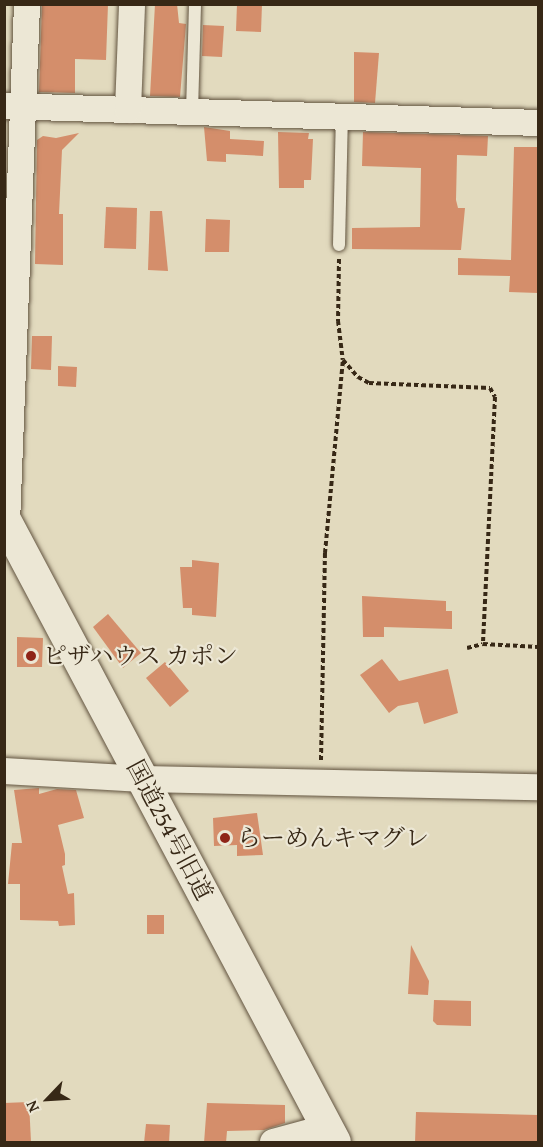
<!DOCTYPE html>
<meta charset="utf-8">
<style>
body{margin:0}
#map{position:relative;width:543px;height:1147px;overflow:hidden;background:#e2dabe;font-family:"Gentium Book Plus","Noto Serif JP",serif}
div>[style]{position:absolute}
.building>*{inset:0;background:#d48e6b}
.path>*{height:4px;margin-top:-2px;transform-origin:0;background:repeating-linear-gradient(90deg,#372816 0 4.5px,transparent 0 7.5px)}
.roads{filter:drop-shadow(0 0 2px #625440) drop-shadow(0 0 2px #625440)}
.service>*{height:12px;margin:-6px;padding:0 6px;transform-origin:6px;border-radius:6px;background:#ece7d5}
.minor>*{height:26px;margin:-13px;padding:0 13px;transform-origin:13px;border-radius:13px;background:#ece7d5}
.tertiary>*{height:32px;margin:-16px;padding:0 16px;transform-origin:16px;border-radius:16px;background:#ece7d5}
.dots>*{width:16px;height:16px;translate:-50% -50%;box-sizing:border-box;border:3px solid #ece7d5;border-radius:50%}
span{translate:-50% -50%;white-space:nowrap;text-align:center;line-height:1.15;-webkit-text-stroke:4.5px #ece7d5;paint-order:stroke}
.poi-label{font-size:24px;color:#372816}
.left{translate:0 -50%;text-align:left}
.street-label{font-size:24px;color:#372816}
.frame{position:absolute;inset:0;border:6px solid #372816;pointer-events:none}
.north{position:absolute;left:18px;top:1069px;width:60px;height:60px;-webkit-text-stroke:4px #ece7d5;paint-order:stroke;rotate:245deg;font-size:16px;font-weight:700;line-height:24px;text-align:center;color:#372816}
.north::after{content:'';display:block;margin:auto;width:21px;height:27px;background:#372816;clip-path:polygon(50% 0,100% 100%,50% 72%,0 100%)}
</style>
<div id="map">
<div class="building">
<i style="clip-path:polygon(42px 4px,108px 4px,106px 60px,75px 59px,75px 93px,39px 92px)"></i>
<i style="clip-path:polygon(155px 4px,177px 4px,179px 23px,186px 24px,180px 97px,150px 96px)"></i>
<i style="clip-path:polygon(237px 4px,262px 4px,261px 32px,236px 31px)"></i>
<i style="clip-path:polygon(203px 25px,224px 26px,222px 57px,202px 56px)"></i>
<i style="clip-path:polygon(354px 52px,379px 53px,375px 103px,354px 102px)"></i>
<i style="clip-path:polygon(204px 127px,230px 131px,230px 139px,264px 141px,263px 156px,226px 154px,226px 162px,207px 161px)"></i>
<i style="clip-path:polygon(278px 132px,309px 133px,308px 139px,313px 139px,311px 180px,304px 180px,304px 188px,279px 188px)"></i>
<i style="clip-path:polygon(363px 132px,488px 136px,487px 156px,457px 155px,456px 200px,458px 208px,465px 208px,461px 250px,352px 249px,352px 228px,420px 227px,421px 168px,362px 166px)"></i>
<i style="clip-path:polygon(79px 133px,62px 150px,59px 214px,63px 214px,63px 265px,35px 264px,37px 140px,43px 136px,56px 138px)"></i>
<i style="clip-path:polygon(514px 147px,538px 147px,538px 293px,509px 292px,510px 276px,458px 275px,458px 258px,511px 260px)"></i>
<i style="clip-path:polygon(106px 207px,137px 208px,136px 249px,104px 248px)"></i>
<i style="clip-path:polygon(150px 211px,162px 211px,168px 271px,148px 270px)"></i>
<i style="clip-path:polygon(206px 219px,230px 220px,229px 252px,205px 252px)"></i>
<i style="clip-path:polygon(32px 336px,52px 336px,51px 370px,31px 369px)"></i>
<i style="clip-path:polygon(58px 366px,77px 367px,76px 387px,58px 386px)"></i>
<i style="clip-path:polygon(192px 560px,219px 563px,216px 617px,192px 615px,192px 608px,183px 608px,180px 567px,192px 567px)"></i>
<i style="clip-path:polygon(362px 596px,446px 601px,446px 611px,452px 611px,452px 629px,384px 627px,384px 637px,363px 637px)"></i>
<i style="clip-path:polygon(108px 614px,141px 653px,123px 668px,93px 627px)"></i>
<i style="clip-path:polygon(17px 637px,43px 638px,42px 667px,17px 667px)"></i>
<i style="clip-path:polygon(382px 659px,399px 681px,448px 669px,458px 713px,424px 724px,418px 702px,398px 706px,389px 713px,360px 675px)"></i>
<i style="clip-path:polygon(165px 662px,189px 691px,170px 707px,146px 678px)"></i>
<i style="clip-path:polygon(39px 788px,39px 794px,57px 789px,76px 790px,84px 818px,58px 825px,65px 854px,65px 865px,62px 866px,68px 894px,74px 893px,75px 925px,59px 926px,58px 921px,20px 920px,20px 884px,8px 884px,12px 843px,22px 843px,14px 790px)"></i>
<i style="clip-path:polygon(257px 813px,263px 855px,237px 856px,237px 845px,214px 846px,213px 818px)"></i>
<i style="clip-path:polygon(147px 915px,164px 915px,164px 934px,147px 934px)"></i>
<i style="clip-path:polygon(411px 945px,429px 981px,428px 995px,408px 994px)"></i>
<i style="clip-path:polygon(434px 1000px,471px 1001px,471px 1026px,437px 1025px,433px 1021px)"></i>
<i style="clip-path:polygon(29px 1102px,31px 1142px,4px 1143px,4px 1103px)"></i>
<i style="clip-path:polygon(207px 1103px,285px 1105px,285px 1123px,264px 1130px,227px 1131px,226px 1143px,204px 1143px)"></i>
<i style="clip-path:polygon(416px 1112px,538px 1115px,538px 1143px,415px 1143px)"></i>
<i style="clip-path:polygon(146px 1124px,170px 1125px,169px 1143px,144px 1143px)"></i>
</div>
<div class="path">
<i style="left:339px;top:259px;width:62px;rotate:90.9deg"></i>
<i style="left:338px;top:321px;width:39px;rotate:83deg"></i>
<i style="left:343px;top:360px;width:23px;rotate:49deg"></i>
<i style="left:358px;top:377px;width:13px;rotate:29deg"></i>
<i style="left:369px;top:383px;width:121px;rotate:2.4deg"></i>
<i style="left:490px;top:388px;width:10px;rotate:61deg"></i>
<i style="left:495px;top:397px;width:247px;rotate:92.8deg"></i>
<i style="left:467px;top:648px;width:16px;rotate:-14deg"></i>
<i style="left:483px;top:644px;width:55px;rotate:3.1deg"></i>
<i style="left:321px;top:760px;width:207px;rotate:-88.9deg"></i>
<i style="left:325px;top:553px;width:194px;rotate:-84.7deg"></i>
</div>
<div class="roads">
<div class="service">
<i style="left:192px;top:112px;width:108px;rotate:-88.4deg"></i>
<i style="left:339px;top:245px;width:129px;rotate:-88.7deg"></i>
</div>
<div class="minor">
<i style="left:4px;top:106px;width:534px;rotate:1.82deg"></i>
<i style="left:128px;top:110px;width:106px;rotate:-87.8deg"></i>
<i style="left:7px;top:523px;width:519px;rotate:-87.79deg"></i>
<i style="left:4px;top:771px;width:139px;rotate:3.3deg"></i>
<i style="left:143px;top:779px;width:395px;rotate:1.2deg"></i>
<i style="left:273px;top:1142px;width:39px;rotate:-15deg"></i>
<i style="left:311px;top:1132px;width:16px;rotate:-30deg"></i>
</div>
<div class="tertiary">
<i style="left:4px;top:518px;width:706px;rotate:62.06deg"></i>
</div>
</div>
<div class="dots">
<i style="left:31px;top:656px;background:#8f2418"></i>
<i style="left:225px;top:838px;background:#8f2418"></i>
</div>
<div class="poi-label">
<span class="left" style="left:43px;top:656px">ピザハウス カポン</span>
<span class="left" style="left:237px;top:838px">らーめんキマグレ</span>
</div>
<div class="street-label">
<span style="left:170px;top:830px;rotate:62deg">国道254号旧道</span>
</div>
<div class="frame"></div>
<div class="north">N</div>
</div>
